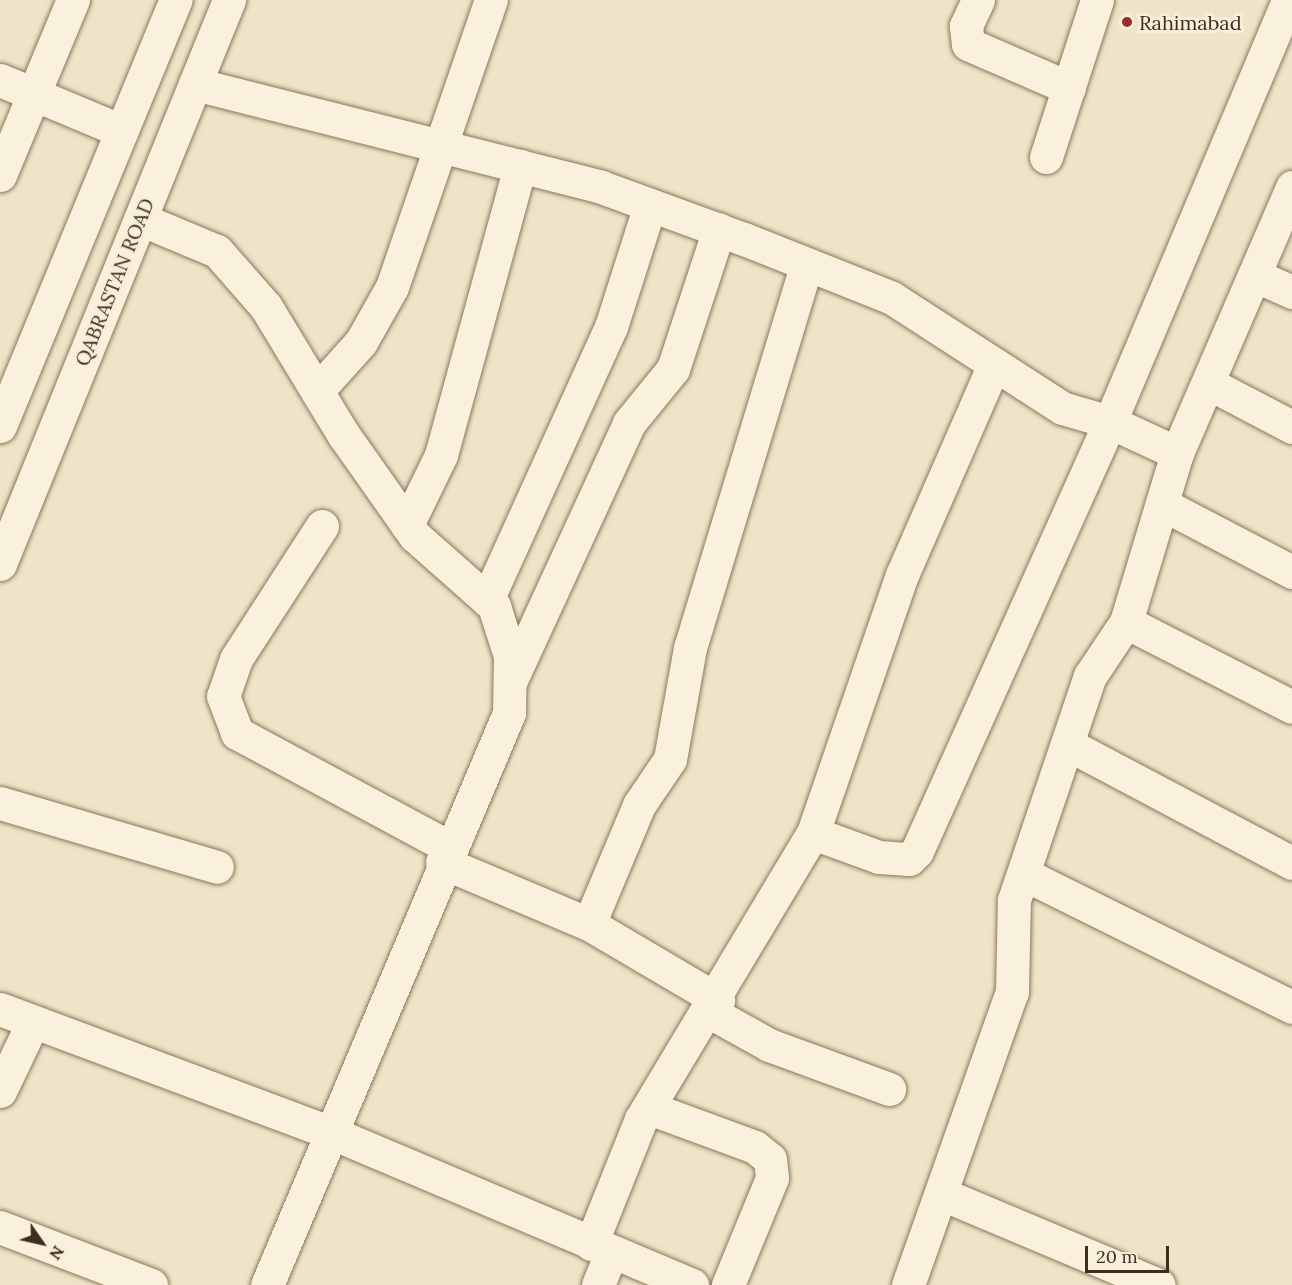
<!DOCTYPE html>
<style>
body{margin:0}
#map{position:relative;width:1292px;height:1285px;overflow:hidden;background:#efe4c8;font-family:Lora,serif}
div>[style]{position:absolute}
.roads{filter:drop-shadow(0 0 2px #8b775c) drop-shadow(0 0 2px #8b775c)}
.street>*{height:33px;margin:-16.5px;padding:0 16.5px;transform-origin:16.5px;border-radius:16.5px;background:#f9f1dc}
.secondary>*{height:33px;margin:-16.5px;padding:0 16.5px;transform-origin:16.5px;border-radius:16.5px;background:#f9f1dc}
.dots>*{width:16px;height:16px;translate:-50% -50%;box-sizing:border-box;border:3px solid #f6eed8;border-radius:50%}
span{translate:-50% -50%;white-space:nowrap;text-align:center;line-height:1.15;-webkit-text-stroke:6px #f6eed8;paint-order:stroke}
.poi-label{font-size:20px;color:#3c2e20}
.left{translate:0 -50%;text-align:left}
.street-label{font-size:20px;color:#3c2e20}
.north{position:absolute;left:12px;top:1213px;width:60px;height:60px;-webkit-text-stroke:4px #f6eed8;paint-order:stroke;rotate:124deg;font-size:16px;font-weight:700;line-height:24px;text-align:center;color:#3c2e20}
.north::after{content:'';display:block;margin:auto;width:21px;height:27px;background:#3c2e20;clip-path:polygon(50% 0,100% 100%,50% 72%,0 100%)}
.scale{position:absolute;left:1085px;top:1246px;width:84px;height:27px;box-sizing:border-box;border:3px solid #3c2e20;border-top:0;padding-left:8px;font-size:18px;line-height:21px;white-space:nowrap;color:#3c2e20;-webkit-text-stroke:4px #f6eed8;paint-order:stroke}
</style>
<div id="map">
<div class="roads">
<div class="street">
<i style="left:978px;top:0;width:29px;rotate:115deg"></i>
<i style="left:966px;top:26px;width:18px;rotate:84deg"></i>
<i style="left:968px;top:44px;width:110px;rotate:23.5deg"></i>
<i style="left:0;top:80px;width:132px;rotate:22.7deg"></i>
<i style="left:195px;top:84px;width:419px;rotate:14.2deg"></i>
<i style="left:601px;top:187px;width:152px;rotate:20deg"></i>
<i style="left:744px;top:239px;width:159px;rotate:21.7deg"></i>
<i style="left:892px;top:298px;width:202px;rotate:32.9deg"></i>
<i style="left:1062px;top:408px;width:50px;rotate:16.3deg"></i>
<i style="left:1110px;top:422px;width:74px;rotate:24.8deg"></i>
<i style="left:1046px;top:157px;width:165px;rotate:-72deg"></i>
<i style="left:0;top:175px;width:190px;rotate:-67.4deg"></i>
<i style="left:140px;top:219px;width:83px;rotate:22.6deg"></i>
<i style="left:217px;top:251px;width:74px;rotate:48.8deg"></i>
<i style="left:266px;top:307px;width:149px;rotate:58.8deg"></i>
<i style="left:343px;top:434px;width:125px;rotate:54.8deg"></i>
<i style="left:415px;top:536px;width:106px;rotate:41.5deg"></i>
<i style="left:494px;top:606px;width:52px;rotate:72.3deg"></i>
<i style="left:510px;top:656px;width:57px;rotate:91deg"></i>
<i style="left:509px;top:713px;width:621px;rotate:112.93deg"></i>
<i style="left:1254px;top:275px;width:42px;rotate:24.1deg"></i>
<i style="left:1208px;top:383px;width:95px;rotate:27.6deg"></i>
<i style="left:317px;top:391px;width:66px;rotate:-48.1deg"></i>
<i style="left:361px;top:342px;width:63px;rotate:-60.6deg"></i>
<i style="left:392px;top:287px;width:304px;rotate:-71deg"></i>
<i style="left:1162px;top:504px;width:147px;rotate:27.6deg"></i>
<i style="left:407px;top:525px;width:78px;rotate:-64.1deg"></i>
<i style="left:441px;top:455px;width:300px;rotate:-74.7deg"></i>
<i style="left:322px;top:526px;width:158px;rotate:122.9deg"></i>
<i style="left:236px;top:659px;width:39px;rotate:109deg"></i>
<i style="left:223px;top:696px;width:40px;rotate:69deg"></i>
<i style="left:237px;top:733px;width:241px;rotate:28.3deg"></i>
<i style="left:487px;top:600px;width:300px;rotate:-65.6deg"></i>
<i style="left:611px;top:327px;width:128px;rotate:-72.3deg"></i>
<i style="left:1126px;top:622px;width:186px;rotate:27.1deg"></i>
<i style="left:510px;top:682px;width:285px;rotate:-65.3deg"></i>
<i style="left:629px;top:423px;width:70px;rotate:-50.8deg"></i>
<i style="left:673px;top:369px;width:147px;rotate:-71.8deg"></i>
<i style="left:1069px;top:745px;width:252px;rotate:27.9deg"></i>
<i style="left:0;top:803px;width:226px;rotate:16.4deg"></i>
<i style="left:813px;top:833px;width:70px;rotate:20deg"></i>
<i style="left:879px;top:857px;width:30px;rotate:4deg"></i>
<i style="left:909px;top:859px;width:11px;rotate:-45deg"></i>
<i style="left:917px;top:851px;width:470px;rotate:-65.8deg"></i>
<i style="left:1110px;top:422px;width:458px;rotate:-67.1deg"></i>
<i style="left:442px;top:862px;width:160px;rotate:22.9deg"></i>
<i style="left:589px;top:924px;width:150px;rotate:30.5deg"></i>
<i style="left:1024px;top:874px;width:299px;rotate:26.4deg"></i>
<i style="left:589px;top:924px;width:129px;rotate:-67.2deg"></i>
<i style="left:639px;top:805px;width:55px;rotate:-56deg"></i>
<i style="left:670px;top:759px;width:113px;rotate:-79.8deg"></i>
<i style="left:690px;top:648px;width:401px;rotate:-73.1deg"></i>
<i style="left:0;top:1009px;width:354px;rotate:20.5deg"></i>
<i style="left:332px;top:1133px;width:391px;rotate:22.9deg"></i>
<i style="left:710px;top:1012px;width:68px;rotate:29.2deg"></i>
<i style="left:769px;top:1045px;width:128px;rotate:20.1deg"></i>
<i style="left:0;top:1091px;width:76px;rotate:-64.4deg"></i>
<i style="left:649px;top:1108px;width:113px;rotate:20.2deg"></i>
<i style="left:755px;top:1147px;width:19px;rotate:39deg"></i>
<i style="left:770px;top:1159px;width:19px;rotate:84deg"></i>
<i style="left:772px;top:1178px;width:116px;rotate:112.4deg"></i>
<i style="left:942px;top:1194px;width:235px;rotate:22.8deg"></i>
<i style="left:0;top:1227px;width:162px;rotate:21deg"></i>
<i style="left:591px;top:1244px;width:135px;rotate:-68.2deg"></i>
<i style="left:641px;top:1119px;width:334px;rotate:-59deg"></i>
<i style="left:813px;top:833px;width:273px;rotate:-71deg"></i>
<i style="left:902px;top:575px;width:230px;rotate:-66.4deg"></i>
<i style="left:598px;top:1285px;width:35px;rotate:-68deg"></i>
<i style="left:908px;top:1285px;width:311px;rotate:-70.5deg"></i>
<i style="left:1012px;top:992px;width:92px;rotate:-88.8deg"></i>
<i style="left:1014px;top:900px;width:237px;rotate:-71.3deg"></i>
<i style="left:1090px;top:676px;width:65px;rotate:-56.3deg"></i>
<i style="left:1126px;top:622px;width:177px;rotate:-73.2deg"></i>
<i style="left:1177px;top:453px;width:290px;rotate:-66.6deg"></i>
</div>
<div class="secondary">
<i style="left:0;top:426px;width:461px;rotate:-67.6deg"></i>
<i style="left:0;top:564px;width:609px;rotate:-67.9deg"></i>
</div>
</div>
<div class="dots">
<i style="left:1127px;top:22px;background:#9b2e2c"></i>
</div>
<div class="poi-label">
<span class="left" style="left:1139px;top:22px">Rahimabad</span>
</div>
<div class="street-label">
<span style="left:114px;top:282px;rotate:-68deg">QABRASTAN ROAD</span>
</div>
<div class="north">N</div>
<div class="scale">20 m</div>
</div>
